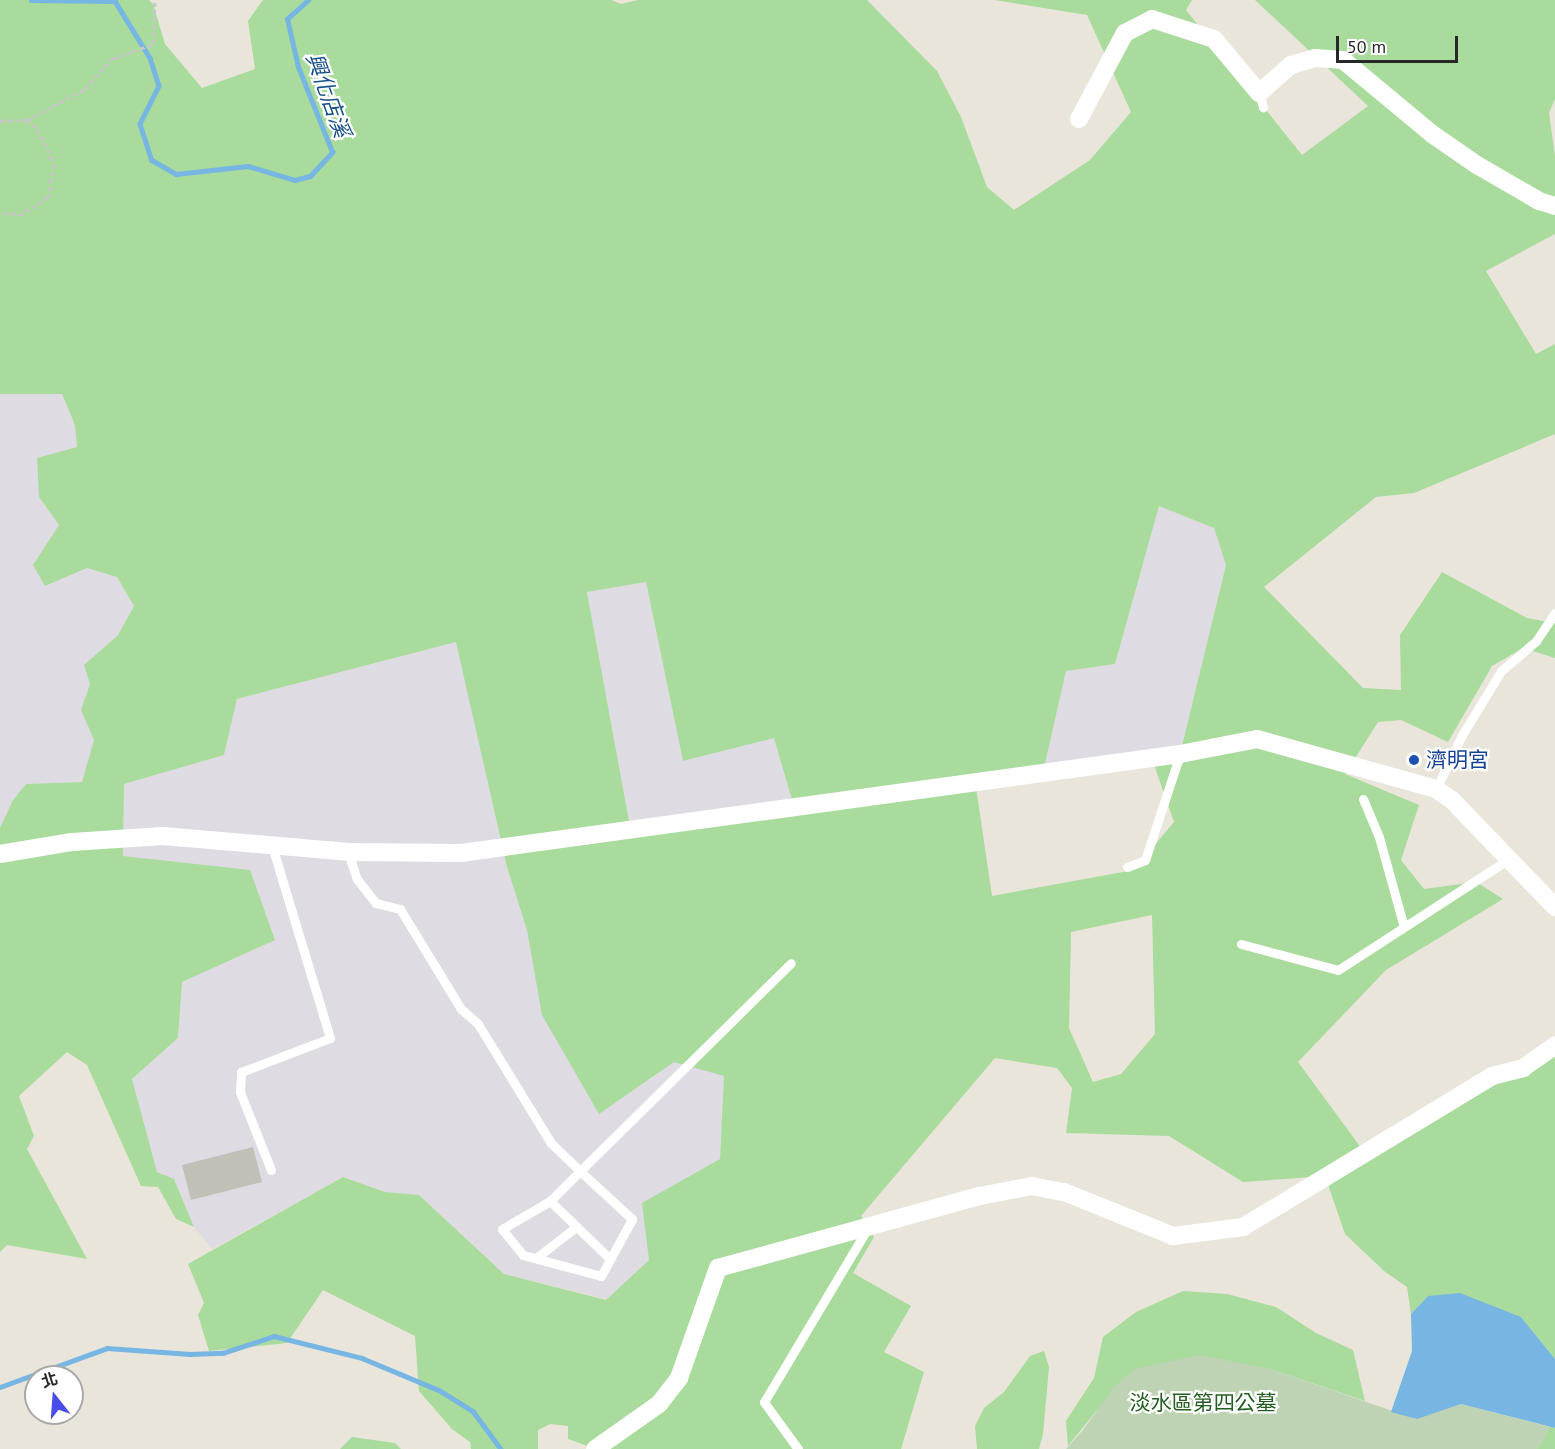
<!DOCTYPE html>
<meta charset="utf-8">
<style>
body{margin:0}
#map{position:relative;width:1555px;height:1449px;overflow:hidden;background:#e9e5db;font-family:"PT Sans","Noto Sans TC",sans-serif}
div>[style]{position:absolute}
.industrial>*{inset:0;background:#dedbe2}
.green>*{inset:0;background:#a8db9c}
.cemetery>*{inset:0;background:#bed2b4}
.water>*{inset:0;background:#77b5e2}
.stream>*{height:4.5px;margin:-2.25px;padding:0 2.25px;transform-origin:2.25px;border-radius:2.25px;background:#77b5e2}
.building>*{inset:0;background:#c2bfb7}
.path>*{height:3px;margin-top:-1.5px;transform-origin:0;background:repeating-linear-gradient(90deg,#c7c7c7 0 4.5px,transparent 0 7.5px)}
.service>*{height:9px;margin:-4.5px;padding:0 4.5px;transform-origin:4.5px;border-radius:4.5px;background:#fff}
.minor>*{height:18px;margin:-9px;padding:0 9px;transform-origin:9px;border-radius:9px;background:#fff}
.dots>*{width:16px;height:16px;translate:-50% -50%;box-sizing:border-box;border:3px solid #fff;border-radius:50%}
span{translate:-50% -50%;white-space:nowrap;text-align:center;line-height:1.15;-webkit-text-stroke:4.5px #fff;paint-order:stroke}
.transit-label{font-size:21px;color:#164399}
.left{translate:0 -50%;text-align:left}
.park-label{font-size:21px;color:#235e20}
.water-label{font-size:22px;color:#19528b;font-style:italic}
.north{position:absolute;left:24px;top:1365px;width:60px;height:60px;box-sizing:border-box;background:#fff;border:2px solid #a9a9a9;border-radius:50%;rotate:343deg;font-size:16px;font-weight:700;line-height:24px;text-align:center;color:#282828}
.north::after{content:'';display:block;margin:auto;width:21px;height:27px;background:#494ee8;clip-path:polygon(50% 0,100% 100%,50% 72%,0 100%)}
.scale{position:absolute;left:1336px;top:36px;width:122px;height:27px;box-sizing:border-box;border:3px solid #282828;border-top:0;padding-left:8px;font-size:18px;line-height:21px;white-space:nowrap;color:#282828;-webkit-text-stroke:4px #fff;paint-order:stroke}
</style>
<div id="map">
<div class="industrial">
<i style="clip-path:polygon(0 394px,62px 394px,75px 425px,77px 448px,39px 497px,59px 525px,45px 586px,87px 568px,117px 577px,134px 606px,118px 635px,84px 665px,90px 684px,82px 710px,94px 740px,82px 782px,26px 784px,13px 800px,0 828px)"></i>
<i style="clip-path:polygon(1159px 506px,1214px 528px,1226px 565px,1180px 754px,1042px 777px,1066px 671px,1115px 664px)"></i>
<i style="clip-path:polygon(646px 582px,683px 761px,774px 737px,795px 810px,631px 832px,587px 592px)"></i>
<i style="clip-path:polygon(457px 642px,507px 867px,527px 930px,599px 1113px,658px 1074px,792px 943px,724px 1076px,720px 1159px,658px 1194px,651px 1202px,645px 1227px,649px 1260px,616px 1291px,611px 1300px,504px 1274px,419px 1195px,385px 1192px,344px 1177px,212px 1249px,194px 1227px,174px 1179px,157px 1172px,132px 1079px,178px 1038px,182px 982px,275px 940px,123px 856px,124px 784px,224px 755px,237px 699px)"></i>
</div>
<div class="green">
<i style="clip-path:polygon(evenodd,0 0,149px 0,153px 4px,165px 44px,202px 88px,255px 69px,248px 21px,263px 0,611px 0,621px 4px,638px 0,867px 0,937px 71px,961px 117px,987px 187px,1014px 210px,1090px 160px,1131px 112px,1087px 15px,995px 0,1192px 0,1186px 10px,1302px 155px,1368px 106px,1255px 0,1555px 0,1555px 99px,1549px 113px,1555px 157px,1555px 234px,1486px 271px,1536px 354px,1555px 344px,1555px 434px,1414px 493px,1376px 497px,1264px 587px,1363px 688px,1401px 690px,1400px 635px,1442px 572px,1527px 618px,1555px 623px,1555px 658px,1523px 648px,1492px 666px,1448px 742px,1401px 720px,1378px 722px,1345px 774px,1419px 805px,1401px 860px,1424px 889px,1476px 882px,1503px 899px,1386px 970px,1298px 1062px,1362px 1149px,1555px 1052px,1555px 1359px,1521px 1317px,1428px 1296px,1411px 1314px,1407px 1287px,1384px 1271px,1345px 1234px,1325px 1176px,1243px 1182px,1169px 1136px,1066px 1133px,1072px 1088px,1057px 1068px,995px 1058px,861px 1216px,874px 1237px,853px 1273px,911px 1306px,884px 1352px,924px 1372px,901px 1449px,596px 1449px,568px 1439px,568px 1426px,550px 1424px,538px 1430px,538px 1449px,471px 1449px,470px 1442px,452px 1429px,419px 1391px,415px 1336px,323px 1290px,287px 1343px,209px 1351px,198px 1315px,204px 1303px,188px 1264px,343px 1177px,385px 1192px,419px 1195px,504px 1274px,606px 1300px,649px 1260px,642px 1203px,720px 1159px,724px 1076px,674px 1062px,599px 1114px,542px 1015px,527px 930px,507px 867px,456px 642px,237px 699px,224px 755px,124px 784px,123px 856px,250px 870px,275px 940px,182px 982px,178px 1038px,132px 1079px,157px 1172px,174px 1179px,194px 1227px,176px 1219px,158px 1187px,141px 1186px,87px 1065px,67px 1052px,19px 1096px,34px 1136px,27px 1149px,87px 1259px,7px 1245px,0 1252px,0 828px,13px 800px,26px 784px,82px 782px,94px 740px,81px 710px,90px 684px,84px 665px,118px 635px,134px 606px,117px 577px,87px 568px,45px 586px,33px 565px,59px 525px,39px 497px,37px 458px,77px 447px,75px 425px,62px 394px,0 394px,0 0,1159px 506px,1214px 528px,1226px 565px,1180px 754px,1152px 759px,1174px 822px,1134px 870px,992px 896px,976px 787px,1042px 777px,1066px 671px,1115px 664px,1159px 506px,0 0,646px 582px,683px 761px,774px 738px,795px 810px,631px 832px,587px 592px,646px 582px,0 0,1152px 915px,1155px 1034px,1121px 1074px,1093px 1082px,1069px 1028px,1071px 932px,1152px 915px)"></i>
<i style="clip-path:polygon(1183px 1291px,1227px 1294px,1276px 1307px,1316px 1333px,1353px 1350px,1365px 1401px,1267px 1368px,1097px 1410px,1068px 1446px,1066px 1421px,1094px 1378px,1103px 1337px,1136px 1312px)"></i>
<i style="clip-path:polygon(1044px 1351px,1049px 1367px,1043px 1434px,1039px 1449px,977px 1449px,975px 1426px,984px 1408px,1004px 1392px,1030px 1356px)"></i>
<i style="clip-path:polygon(1550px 1427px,1555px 1428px,1555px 1449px,1537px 1449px)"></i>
<i style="clip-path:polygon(352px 1437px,395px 1443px,401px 1449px,340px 1449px)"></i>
</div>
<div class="cemetery">
<i style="clip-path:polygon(1200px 1355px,1267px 1368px,1416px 1419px,1461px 1404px,1550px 1427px,1537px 1449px,1066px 1449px,1083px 1430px,1113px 1388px,1134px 1369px)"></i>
</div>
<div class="water">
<i style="clip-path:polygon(1460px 1293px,1521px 1317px,1555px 1359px,1555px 1428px,1461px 1404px,1417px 1419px,1391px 1412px,1412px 1351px,1411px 1314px,1428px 1296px)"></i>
</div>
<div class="stream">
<i style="left:31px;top:0;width:84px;rotate:0.7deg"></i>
<i style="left:115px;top:1px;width:67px;rotate:58.4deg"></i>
<i style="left:150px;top:58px;width:29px;rotate:72deg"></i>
<i style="left:159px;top:86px;width:42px;rotate:116.6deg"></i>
<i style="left:140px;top:124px;width:38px;rotate:72deg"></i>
<i style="left:152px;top:160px;width:28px;rotate:30deg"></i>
<i style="left:176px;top:174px;width:72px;rotate:-6.3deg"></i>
<i style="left:248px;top:166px;width:49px;rotate:16.6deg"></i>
<i style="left:295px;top:180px;width:16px;rotate:-15deg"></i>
<i style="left:310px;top:176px;width:33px;rotate:-47deg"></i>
<i style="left:332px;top:152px;width:92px;rotate:-111.8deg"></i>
<i style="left:298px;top:67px;width:49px;rotate:-102.9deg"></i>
<i style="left:287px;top:19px;width:28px;rotate:-42deg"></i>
<i style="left:0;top:1387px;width:114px;rotate:-20deg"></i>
<i style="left:107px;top:1348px;width:83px;rotate:4.1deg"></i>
<i style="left:190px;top:1354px;width:33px;rotate:-2deg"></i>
<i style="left:223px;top:1353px;width:54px;rotate:-18.4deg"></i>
<i style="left:274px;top:1336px;width:91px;rotate:14deg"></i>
<i style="left:362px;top:1358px;width:83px;rotate:22.6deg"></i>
<i style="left:439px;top:1390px;width:40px;rotate:32deg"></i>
<i style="left:473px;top:1411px;width:47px;rotate:53.6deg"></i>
</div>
<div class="building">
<i style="clip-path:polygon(253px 1147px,262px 1182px,191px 1200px,182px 1165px)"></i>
</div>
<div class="path">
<i style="left:27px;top:120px;width:66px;rotate:-28.1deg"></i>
<i style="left:85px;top:89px;width:40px;rotate:-48deg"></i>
<i style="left:112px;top:59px;width:44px;rotate:-20.1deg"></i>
<i style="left:153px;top:44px;width:44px;rotate:-87.4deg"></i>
<i style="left:0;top:121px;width:27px;rotate:-2deg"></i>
<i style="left:27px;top:120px;width:14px;rotate:39deg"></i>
<i style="left:38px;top:129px;width:38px;rotate:65deg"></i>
<i style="left:54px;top:164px;width:34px;rotate:100deg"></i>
<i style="left:48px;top:197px;width:30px;rotate:146deg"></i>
<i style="left:23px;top:214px;width:23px;rotate:-178deg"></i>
</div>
<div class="service">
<i style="left:1259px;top:93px;width:15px;rotate:74deg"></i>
<i style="left:1436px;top:789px;width:60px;rotate:-64.3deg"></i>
<i style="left:1462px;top:735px;width:75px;rotate:-58.6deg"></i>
<i style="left:1501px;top:671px;width:46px;rotate:-40.6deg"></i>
<i style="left:1536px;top:641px;width:34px;rotate:-56deg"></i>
<i style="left:1363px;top:799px;width:41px;rotate:67.2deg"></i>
<i style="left:1379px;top:837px;width:93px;rotate:74.5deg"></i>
<i style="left:348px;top:852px;width:28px;rotate:72deg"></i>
<i style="left:357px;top:879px;width:31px;rotate:52deg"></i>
<i style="left:376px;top:903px;width:25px;rotate:14deg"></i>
<i style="left:400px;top:909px;width:117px;rotate:58.6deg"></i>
<i style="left:461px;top:1009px;width:23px;rotate:41deg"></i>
<i style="left:478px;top:1024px;width:140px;rotate:58.5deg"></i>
<i style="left:551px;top:1143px;width:40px;rotate:44deg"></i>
<i style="left:580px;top:1171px;width:71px;rotate:42.7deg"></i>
<i style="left:632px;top:1219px;width:65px;rotate:118.5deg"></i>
<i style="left:601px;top:1276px;width:81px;rotate:-164.9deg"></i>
<i style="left:523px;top:1255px;width:33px;rotate:-129deg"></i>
<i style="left:502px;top:1229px;width:56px;rotate:-30.3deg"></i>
<i style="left:550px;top:1201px;width:42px;rotate:-45deg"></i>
<i style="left:580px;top:1171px;width:296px;rotate:-44.6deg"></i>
<i style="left:1127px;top:867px;width:19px;rotate:-21deg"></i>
<i style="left:1145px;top:860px;width:112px;rotate:-71.7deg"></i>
<i style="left:1241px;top:944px;width:100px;rotate:15deg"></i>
<i style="left:1338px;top:970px;width:204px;rotate:-33deg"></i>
<i style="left:271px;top:1170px;width:84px;rotate:-111.7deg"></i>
<i style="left:240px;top:1092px;width:20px;rotate:-87deg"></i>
<i style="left:241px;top:1072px;width:95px;rotate:-20.9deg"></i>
<i style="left:330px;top:1038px;width:201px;rotate:-106.8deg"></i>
<i style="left:550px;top:1201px;width:82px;rotate:44deg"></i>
<i style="left:536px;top:1258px;width:51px;rotate:-37.8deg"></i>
<i style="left:798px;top:1449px;width:58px;rotate:-125.9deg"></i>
<i style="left:764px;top:1402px;width:201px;rotate:-59.2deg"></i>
</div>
<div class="minor">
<i style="left:1079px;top:119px;width:98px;rotate:-61.9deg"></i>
<i style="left:1125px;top:33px;width:30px;rotate:-27deg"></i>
<i style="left:1152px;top:19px;width:65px;rotate:17.9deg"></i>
<i style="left:1214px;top:39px;width:70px;rotate:50.2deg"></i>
<i style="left:1259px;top:93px;width:43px;rotate:-41.2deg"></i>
<i style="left:1291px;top:65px;width:25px;rotate:-16deg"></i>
<i style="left:1315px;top:58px;width:28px;rotate:4deg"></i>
<i style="left:1343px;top:60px;width:116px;rotate:39.7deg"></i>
<i style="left:1432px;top:134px;width:55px;rotate:34.6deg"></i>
<i style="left:1477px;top:165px;width:72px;rotate:30.1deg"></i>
<i style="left:1539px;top:201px;width:17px;rotate:17deg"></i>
<i style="left:0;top:854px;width:73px;rotate:-9.5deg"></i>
<i style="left:72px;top:842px;width:91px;rotate:-3.8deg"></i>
<i style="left:163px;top:836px;width:186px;rotate:4.9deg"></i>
<i style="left:348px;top:852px;width:113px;rotate:0.5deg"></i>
<i style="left:461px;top:853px;width:726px;rotate:-7.84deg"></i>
<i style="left:1180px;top:754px;width:78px;rotate:-11deg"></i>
<i style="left:1257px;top:739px;width:186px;rotate:15.6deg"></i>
<i style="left:1436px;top:789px;width:19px;rotate:35deg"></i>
<i style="left:1452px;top:800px;width:149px;rotate:46.1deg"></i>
<i style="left:595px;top:1449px;width:78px;rotate:-35.1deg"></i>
<i style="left:659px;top:1404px;width:33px;rotate:-52deg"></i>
<i style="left:679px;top:1378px;width:117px;rotate:-70.5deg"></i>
<i style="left:718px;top:1268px;width:272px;rotate:-15.4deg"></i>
<i style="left:980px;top:1196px;width:53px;rotate:-10.9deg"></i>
<i style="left:1032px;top:1186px;width:33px;rotate:11deg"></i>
<i style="left:1064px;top:1192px;width:118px;rotate:22deg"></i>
<i style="left:1173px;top:1236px;width:71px;rotate:-7.3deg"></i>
<i style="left:1243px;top:1227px;width:291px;rotate:-31.2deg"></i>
<i style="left:1492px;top:1076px;width:32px;rotate:-14deg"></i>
<i style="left:1523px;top:1068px;width:39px;rotate:-35deg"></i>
</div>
<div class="dots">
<i style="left:1414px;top:760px;background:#1a4fb4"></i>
</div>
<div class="transit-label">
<span class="left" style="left:1426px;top:760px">濟明宮</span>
</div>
<div class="park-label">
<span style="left:1203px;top:1403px">淡水區第四公墓</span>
</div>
<div class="water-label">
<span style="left:328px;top:95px;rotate:70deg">興化店溪</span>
</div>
<div class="north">北</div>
<div class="scale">50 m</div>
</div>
